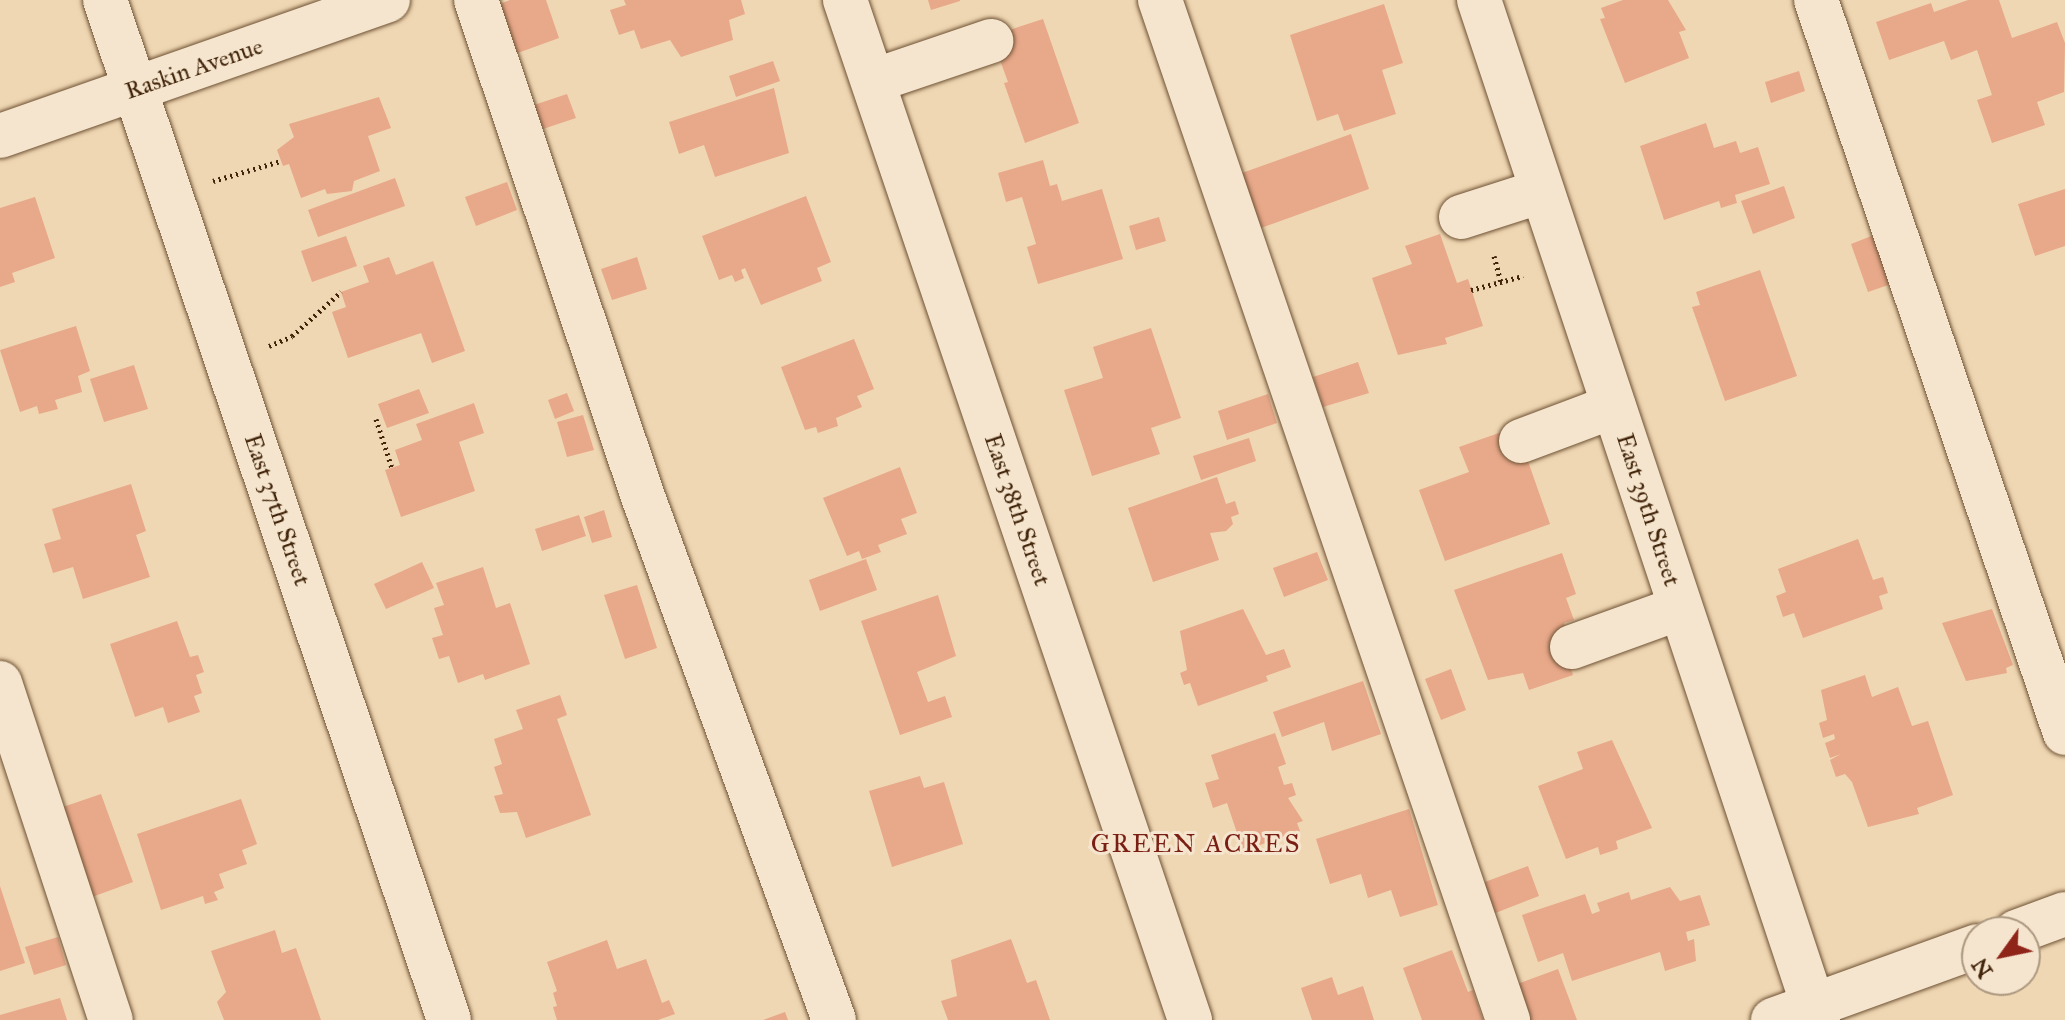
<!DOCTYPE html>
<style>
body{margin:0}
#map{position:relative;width:2065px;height:1020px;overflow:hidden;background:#f0d7b3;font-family:"IM FELL Great Primer",serif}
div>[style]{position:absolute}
.building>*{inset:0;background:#e8a88a}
.path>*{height:5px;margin-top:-2.5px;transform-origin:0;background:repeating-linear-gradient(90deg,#42250a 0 2px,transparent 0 6px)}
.roads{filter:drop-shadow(0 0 2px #6e5234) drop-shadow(0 0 2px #6e5234)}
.minor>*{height:44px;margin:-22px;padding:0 22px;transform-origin:22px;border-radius:22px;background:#f5e5ce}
span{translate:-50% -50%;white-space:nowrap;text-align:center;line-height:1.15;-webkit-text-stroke:6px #f5e5ce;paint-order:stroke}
.street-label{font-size:24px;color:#42250a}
.neighbourhood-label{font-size:26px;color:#7a1f14;letter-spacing:2px}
.north{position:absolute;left:1961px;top:916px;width:80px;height:80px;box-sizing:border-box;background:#f5e5ce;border:2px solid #ad9880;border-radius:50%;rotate:237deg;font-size:22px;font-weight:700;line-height:32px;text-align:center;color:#42250a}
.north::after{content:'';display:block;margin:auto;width:28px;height:36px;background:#8f2418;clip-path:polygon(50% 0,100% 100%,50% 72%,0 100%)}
</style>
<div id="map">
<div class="building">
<i style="clip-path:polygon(510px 0,546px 0,559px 38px,515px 54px,497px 5px)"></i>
<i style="clip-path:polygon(624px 0,741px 0,745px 14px,729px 20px,733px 40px,681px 57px,670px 40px,641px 49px,634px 30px,619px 35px,610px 10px,626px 5px)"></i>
<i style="clip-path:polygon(928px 0,960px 0,960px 1px,931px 10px)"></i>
<i style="clip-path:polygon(1623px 0,1668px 0,1686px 30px,1679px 32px,1689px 58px,1625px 83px,1600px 19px,1605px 18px,1601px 8px)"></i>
<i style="clip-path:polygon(1968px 0,1999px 0,2012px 38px,2057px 22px,2065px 43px,2064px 92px,2037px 102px,2045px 125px,1992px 143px,1977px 100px,1992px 95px,1977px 50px,1951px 60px,1944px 41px,1889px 60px,1876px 22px,1931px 3px,1934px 12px)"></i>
<i style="clip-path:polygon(1384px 4px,1403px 63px,1382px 70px,1396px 114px,1344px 131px,1338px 114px,1317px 121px,1290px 35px)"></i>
<i style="clip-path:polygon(1043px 19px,1079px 123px,1025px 143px,1004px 83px,1008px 82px,996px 49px,997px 34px)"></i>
<i style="clip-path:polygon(773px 61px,780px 81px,736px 97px,729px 76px)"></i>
<i style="clip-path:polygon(1799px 71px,1805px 91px,1771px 103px,1765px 82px)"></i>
<i style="clip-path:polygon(774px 88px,789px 153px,715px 177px,704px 145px,679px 154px,669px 122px)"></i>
<i style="clip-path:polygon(567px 94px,576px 118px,543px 129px,534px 105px)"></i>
<i style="clip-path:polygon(379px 97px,391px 128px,368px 136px,380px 171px,354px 181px,352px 191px,327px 194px,325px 189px,301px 198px,289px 164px,283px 166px,277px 150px,294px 137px,289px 124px)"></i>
<i style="clip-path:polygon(1706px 123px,1714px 148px,1736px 141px,1740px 153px,1758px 147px,1770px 184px,1735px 195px,1737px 203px,1721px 208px,1719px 201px,1664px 220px,1640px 146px)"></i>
<i style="clip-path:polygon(1351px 134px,1369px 189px,1261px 228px,1242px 173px)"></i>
<i style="clip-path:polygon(1043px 160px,1050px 186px,1057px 184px,1062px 201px,1102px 189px,1123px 259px,1038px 284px,1027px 247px,1036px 244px,1022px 197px,1006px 202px,998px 173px)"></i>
<i style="clip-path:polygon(395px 178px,405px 206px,318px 237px,308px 210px)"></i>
<i style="clip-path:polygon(507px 182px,517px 210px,476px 226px,465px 197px)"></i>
<i style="clip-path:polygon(1784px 186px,1795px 218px,1753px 234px,1741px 201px)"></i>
<i style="clip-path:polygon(2065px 189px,2065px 246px,2035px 256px,2018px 204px)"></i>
<i style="clip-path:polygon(806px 196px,831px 262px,817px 268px,822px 281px,761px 305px,745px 268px,741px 270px,744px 278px,735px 282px,732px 275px,719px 280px,702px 236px)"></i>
<i style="clip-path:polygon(35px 197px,55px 258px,12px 273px,15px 282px,0 287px,0 208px)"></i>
<i style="clip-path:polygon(1159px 217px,1166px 241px,1136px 250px,1129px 226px)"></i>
<i style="clip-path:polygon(1440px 234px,1457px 283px,1468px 279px,1483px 326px,1445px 338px,1447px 344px,1398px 355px,1372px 278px,1412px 264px,1405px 246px)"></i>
<i style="clip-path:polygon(1874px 235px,1891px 284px,1868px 292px,1851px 244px)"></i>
<i style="clip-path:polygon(346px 236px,357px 266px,312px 282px,301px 251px)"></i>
<i style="clip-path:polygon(389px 257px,396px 275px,433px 261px,465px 351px,432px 363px,421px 333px,348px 358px,332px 312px,346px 307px,341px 292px,369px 282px,363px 266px)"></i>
<i style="clip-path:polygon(637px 257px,647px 289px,612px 300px,601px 269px)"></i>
<i style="clip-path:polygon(1760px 270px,1797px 376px,1725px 401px,1692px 307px,1700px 305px,1696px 292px)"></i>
<i style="clip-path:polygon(76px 326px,90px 371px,78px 376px,82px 392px,55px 400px,58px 409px,39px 414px,37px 406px,20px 412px,0 350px)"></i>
<i style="clip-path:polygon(1151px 328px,1181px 418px,1151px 428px,1160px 454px,1092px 476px,1064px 390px,1103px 378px,1093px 347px)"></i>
<i style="clip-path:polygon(854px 339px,874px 389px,857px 396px,862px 407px,836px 418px,838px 426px,818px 433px,816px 427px,805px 430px,781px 367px)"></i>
<i style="clip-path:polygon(1358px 362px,1369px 393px,1323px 407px,1313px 377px)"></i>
<i style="clip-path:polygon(134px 365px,148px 409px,104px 422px,90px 379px)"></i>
<i style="clip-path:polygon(419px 389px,429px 413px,387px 428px,378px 404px)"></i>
<i style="clip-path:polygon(567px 393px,574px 411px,555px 419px,548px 400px)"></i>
<i style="clip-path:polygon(1268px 394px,1277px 423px,1227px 440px,1218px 411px)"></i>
<i style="clip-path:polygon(474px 403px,484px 433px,459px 442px,475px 491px,401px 517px,385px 470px,400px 465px,395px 450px,422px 440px,416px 424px)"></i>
<i style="clip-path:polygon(583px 415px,594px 450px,567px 457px,557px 422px)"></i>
<i style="clip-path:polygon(1516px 427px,1550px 524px,1445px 561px,1419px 490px,1469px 472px,1459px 447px)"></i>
<i style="clip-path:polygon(1249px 438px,1256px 461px,1201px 480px,1193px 456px)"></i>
<i style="clip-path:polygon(900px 467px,917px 513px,901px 519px,907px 534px,878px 545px,881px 552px,862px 559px,859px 551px,847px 556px,823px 498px)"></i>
<i style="clip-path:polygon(1217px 477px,1226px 504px,1235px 501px,1239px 514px,1231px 517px,1233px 524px,1226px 531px,1210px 533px,1219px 560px,1153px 582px,1128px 508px)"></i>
<i style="clip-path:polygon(131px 484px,146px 531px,136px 535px,150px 577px,83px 599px,73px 567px,53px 573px,44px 544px,61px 539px,52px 509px)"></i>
<i style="clip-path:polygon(604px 510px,612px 537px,592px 543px,584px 517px)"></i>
<i style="clip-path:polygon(579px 515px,586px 536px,542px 551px,535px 529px)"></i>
<i style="clip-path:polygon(1858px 539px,1873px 580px,1883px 577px,1888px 593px,1879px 596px,1883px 609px,1803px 638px,1794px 613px,1783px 617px,1776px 596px,1786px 592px,1778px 569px)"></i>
<i style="clip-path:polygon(1317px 552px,1328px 580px,1284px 597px,1273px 568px)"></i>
<i style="clip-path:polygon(1562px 553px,1576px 594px,1566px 598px,1574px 620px,1564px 623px,1575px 655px,1567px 657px,1573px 675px,1529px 690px,1523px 673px,1488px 680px,1454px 590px)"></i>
<i style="clip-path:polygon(866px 559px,877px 590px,820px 611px,809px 580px)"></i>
<i style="clip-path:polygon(422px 562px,434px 588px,386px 609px,374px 584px)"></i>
<i style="clip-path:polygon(483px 567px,496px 608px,510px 603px,530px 664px,485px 680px,483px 674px,458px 683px,449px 656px,439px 659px,432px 638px,443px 635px,434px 608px,444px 605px,436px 583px)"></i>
<i style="clip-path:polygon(637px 585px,657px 648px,625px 659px,604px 595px)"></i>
<i style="clip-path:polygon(938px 595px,956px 656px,917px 672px,928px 702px,945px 696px,952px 717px,900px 735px,861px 621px)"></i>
<i style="clip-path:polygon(1243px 609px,1266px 655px,1284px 649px,1291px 667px,1266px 676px,1268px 681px,1198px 706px,1190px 683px,1184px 685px,1180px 673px,1187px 670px,1180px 631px)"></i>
<i style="clip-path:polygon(1992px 609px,2013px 665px,2006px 668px,2007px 673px,1966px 681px,1942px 623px)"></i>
<i style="clip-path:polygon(177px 621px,190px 657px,198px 655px,204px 672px,196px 675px,202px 693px,194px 696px,200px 712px,168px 723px,163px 707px,135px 717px,110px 644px)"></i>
<i style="clip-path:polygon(1451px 669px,1466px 710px,1441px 720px,1425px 679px)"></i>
<i style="clip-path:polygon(1865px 675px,1872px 697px,1898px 687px,1912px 726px,1928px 721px,1953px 795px,1917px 808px,1919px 814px,1868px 827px,1852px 782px,1845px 774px,1836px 777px,1830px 760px,1841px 754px,1830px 758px,1825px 743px,1835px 739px,1834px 734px,1823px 738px,1819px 723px,1827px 720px,1821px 690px)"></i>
<i style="clip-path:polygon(1363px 681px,1381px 734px,1332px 751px,1324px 722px,1282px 737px,1273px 712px)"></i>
<i style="clip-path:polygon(560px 695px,567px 715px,557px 719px,591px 815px,526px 838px,517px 812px,500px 813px,494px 796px,503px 794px,494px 767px,502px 764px,494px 739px,523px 729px,516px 710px)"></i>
<i style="clip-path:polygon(1275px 733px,1286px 764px,1278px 767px,1284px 785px,1292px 783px,1296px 795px,1288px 798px,1303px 821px,1297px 823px,1300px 831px,1243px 851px,1227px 803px,1213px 808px,1205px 783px,1219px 779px,1211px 755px)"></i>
<i style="clip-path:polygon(1612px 740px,1652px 828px,1616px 841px,1618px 849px,1600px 855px,1598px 847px,1566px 859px,1538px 786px,1583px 769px,1577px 752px)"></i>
<i style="clip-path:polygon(920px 776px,924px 788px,944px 782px,963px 844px,892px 867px,869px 791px)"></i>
<i style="clip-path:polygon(101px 794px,133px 882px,92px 897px,60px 808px)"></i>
<i style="clip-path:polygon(241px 799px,257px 844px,242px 850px,247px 864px,219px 874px,224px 888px,214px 892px,218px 900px,205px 904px,203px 896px,161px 910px,137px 834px)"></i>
<i style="clip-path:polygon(1409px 809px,1438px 905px,1400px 917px,1391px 890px,1368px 898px,1361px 874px,1330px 884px,1316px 839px)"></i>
<i style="clip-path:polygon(1528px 866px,1539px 896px,1493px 914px,1482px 883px)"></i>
<i style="clip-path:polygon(0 886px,25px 963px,0 971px)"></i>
<i style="clip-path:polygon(1670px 887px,1680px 901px,1700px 895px,1710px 925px,1686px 932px,1688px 941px,1694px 939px,1696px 961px,1665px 971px,1660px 952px,1572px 981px,1563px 953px,1538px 962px,1522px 915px,1585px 894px,1592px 914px,1600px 911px,1597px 903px,1629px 892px,1631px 900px)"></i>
<i style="clip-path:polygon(275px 930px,282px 953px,296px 948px,321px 1020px,224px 1020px,217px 1002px,226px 992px,211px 951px)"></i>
<i style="clip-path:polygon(58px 937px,66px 965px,34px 975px,25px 947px)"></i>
<i style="clip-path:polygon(1011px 939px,1027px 983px,1036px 980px,1050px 1020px,948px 1020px,941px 1001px,957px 996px,951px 960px)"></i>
<i style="clip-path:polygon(607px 940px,617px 969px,646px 959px,662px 1003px,669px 1000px,675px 1014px,658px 1020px,557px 1020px,553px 1007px,557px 1006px,553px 993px,557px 991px,547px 962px)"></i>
<i style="clip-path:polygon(1452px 950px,1468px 992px,1473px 990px,1483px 1020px,1422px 1020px,1403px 968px)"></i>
<i style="clip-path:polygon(1558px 969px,1577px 1020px,1525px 1020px,1512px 986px)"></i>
<i style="clip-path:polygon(1332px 977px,1338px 995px,1363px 986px,1374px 1020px,1312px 1020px,1301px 988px)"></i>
<i style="clip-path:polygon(60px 998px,67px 1020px,0 1020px,0 1015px)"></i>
<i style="clip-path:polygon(785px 1012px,788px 1020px,763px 1020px)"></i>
</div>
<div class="path">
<i style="left:213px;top:181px;width:71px;rotate:-16.4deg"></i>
<i style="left:1494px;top:256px;width:27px;rotate:75deg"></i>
<i style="left:1471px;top:290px;width:54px;rotate:-15.1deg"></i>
<i style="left:269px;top:346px;width:25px;rotate:-23deg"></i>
<i style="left:292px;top:336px;width:66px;rotate:-41.9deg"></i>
<i style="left:376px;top:419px;width:52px;rotate:71.9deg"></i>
</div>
<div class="roads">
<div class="minor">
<i style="left:105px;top:0;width:1076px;rotate:71.36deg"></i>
<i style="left:476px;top:0;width:521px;rotate:71.43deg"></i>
<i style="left:642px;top:494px;width:560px;rotate:69.95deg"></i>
<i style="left:845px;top:0;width:1077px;rotate:71.31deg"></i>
<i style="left:1160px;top:0;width:1078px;rotate:71.16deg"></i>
<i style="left:1479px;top:0;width:1075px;rotate:71.62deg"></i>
<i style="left:1816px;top:0;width:774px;rotate:71.24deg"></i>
<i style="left:873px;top:81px;width:125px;rotate:-18.7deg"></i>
<i style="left:0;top:136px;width:411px;rotate:-19.3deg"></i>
<i style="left:1461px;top:217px;width:85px;rotate:-17.8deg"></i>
<i style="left:1521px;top:441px;width:99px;rotate:-20.6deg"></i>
<i style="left:1572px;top:647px;width:115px;rotate:-19.9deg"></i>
<i style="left:0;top:683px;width:355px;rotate:71.8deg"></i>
<i style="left:2016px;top:932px;width:52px;rotate:-20.2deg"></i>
<i style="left:1773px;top:1020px;width:217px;rotate:-19.9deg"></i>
</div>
</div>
<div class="street-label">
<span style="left:194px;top:69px;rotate:-19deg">Raskin Avenue</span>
<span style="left:277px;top:510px;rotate:71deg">East 37th Street</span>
<span style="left:1017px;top:510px;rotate:71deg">East 38th Street</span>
<span style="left:1648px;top:510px;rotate:72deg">East 39th Street</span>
</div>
<div class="neighbourhood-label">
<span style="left:1196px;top:844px">GREEN ACRES</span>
</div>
<div class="north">N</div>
</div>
